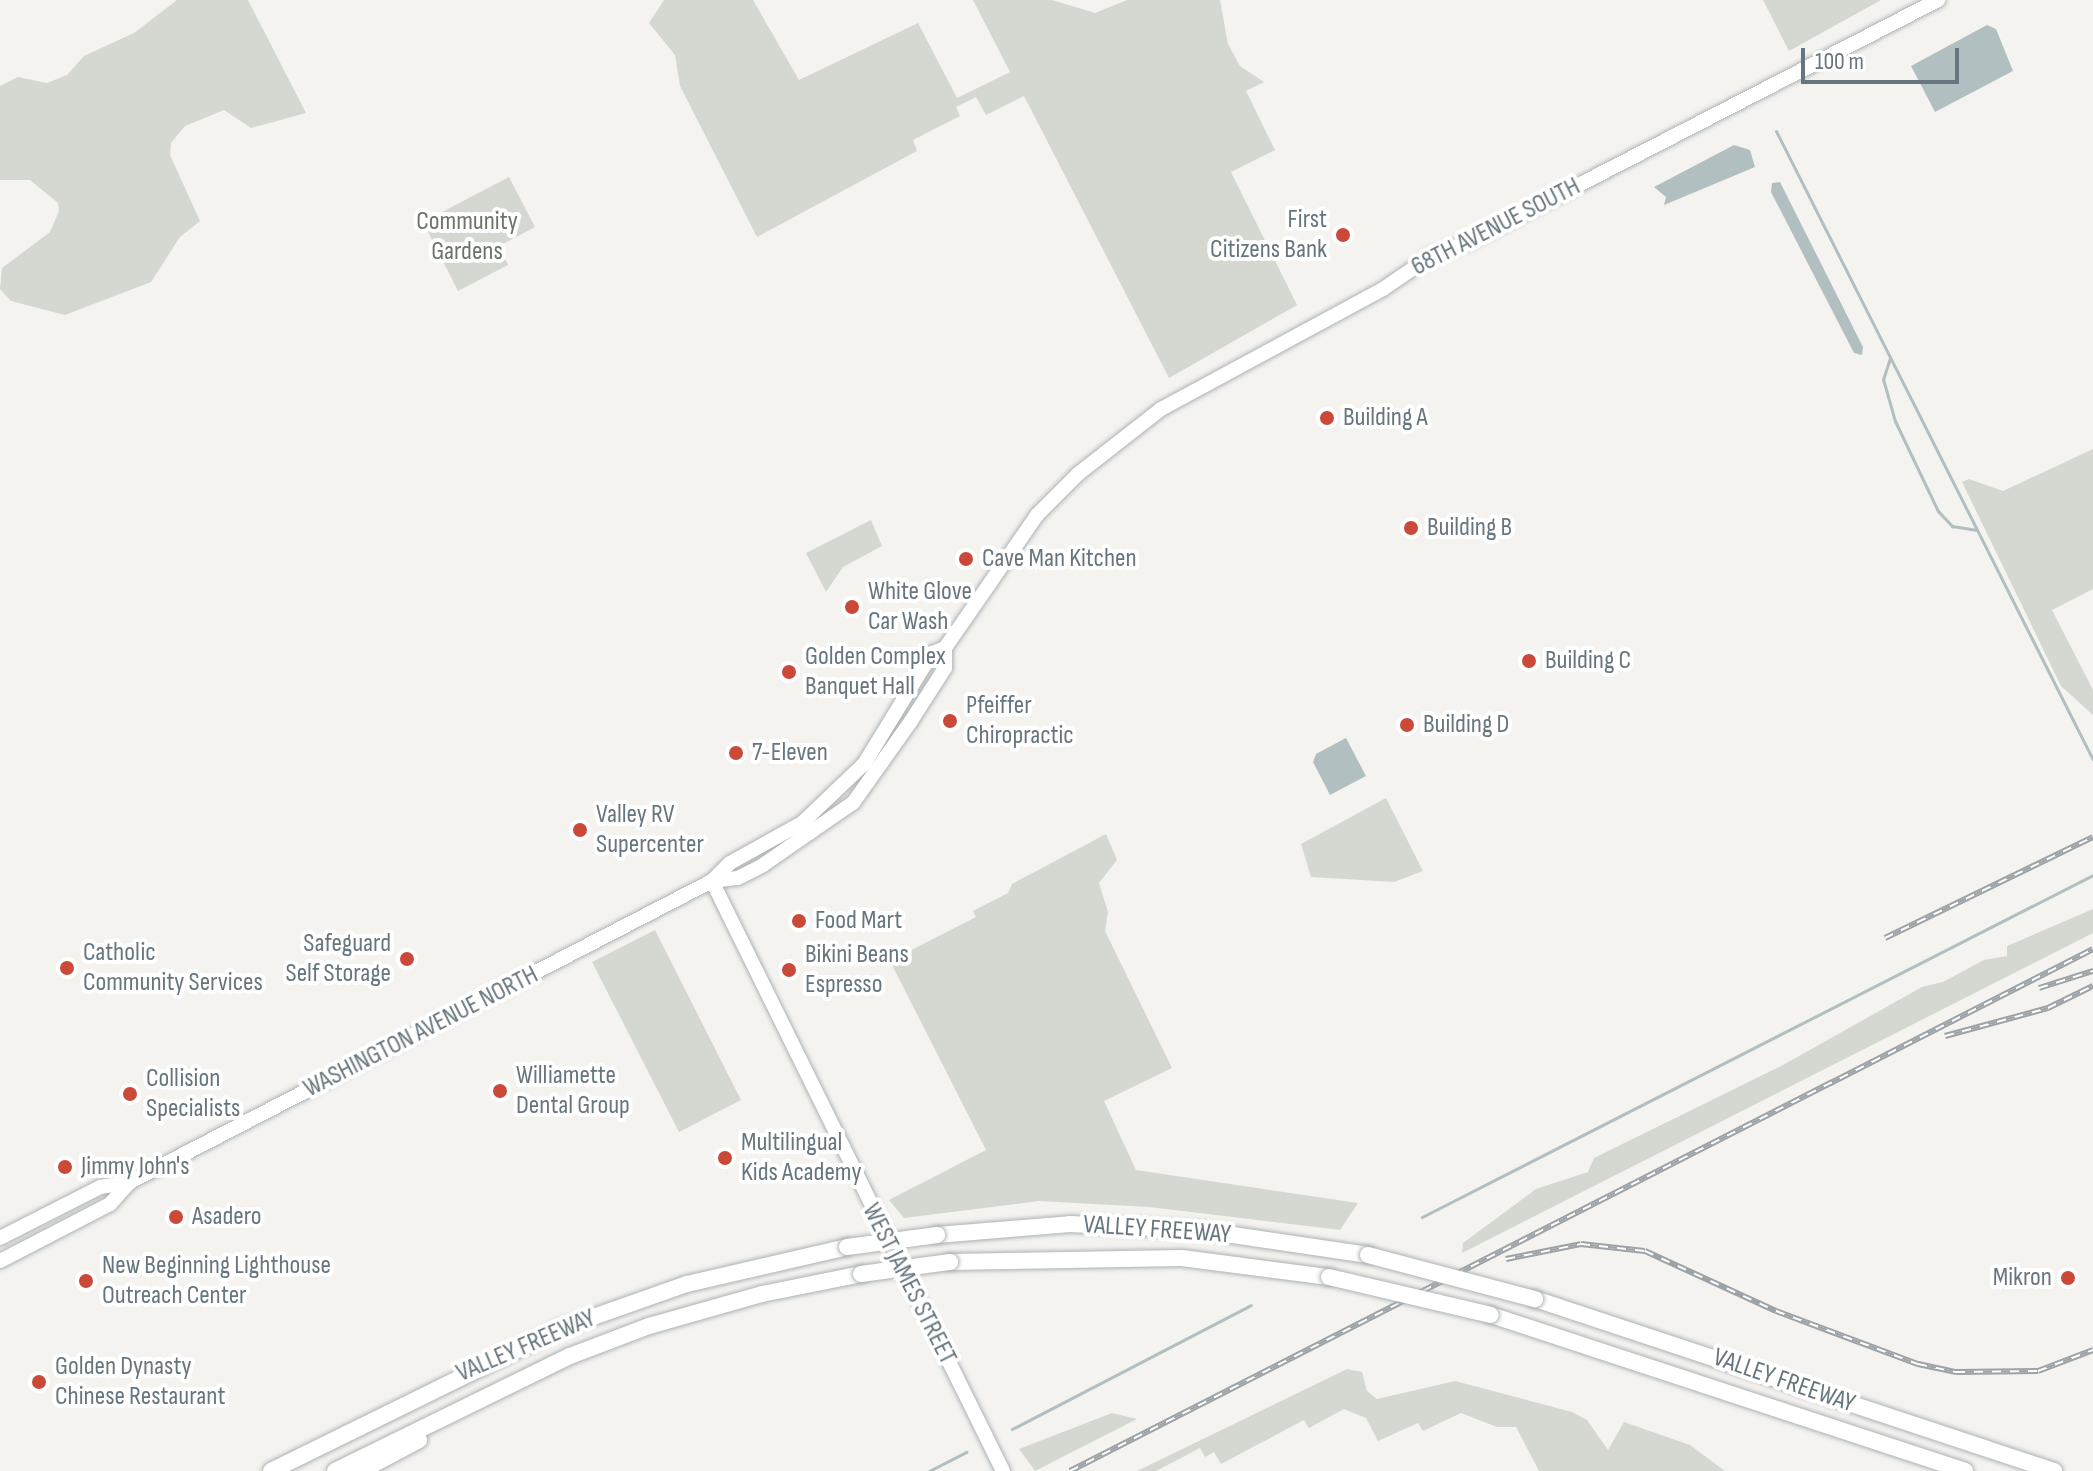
<!DOCTYPE html>
<style>
body{margin:0}
#map{position:relative;width:2093px;height:1471px;overflow:hidden;background:#f4f3f0;font-family:"Sofia Sans Condensed",sans-serif}
div>[style]{position:absolute}
.green>*{inset:0;background:#d4d8d0}
.water>*{inset:0;background:#b2bfc1}
.stream>*{height:3px;margin:-1.5px;padding:0 1.5px;transform-origin:1.5px;border-radius:1.5px;background:#b2bfc1}
.roads{filter:drop-shadow(0 0 2px #adb2b4) drop-shadow(0 0 2px #adb2b4)}
.major>*{height:14px;margin:-7px;padding:0 7px;transform-origin:7px;border-radius:7px;background:#fff}
.highway>*{height:16px;margin:-8px;padding:0 8px;transform-origin:8px;border-radius:8px;background:#fff}
.rail>*{height:6px;margin-top:-3px;transform-origin:0;background:repeating-linear-gradient(90deg,#fff 0 9px,#9ca2a6 0 18px);box-sizing:border-box;border-block:2px solid #9ca2a6}
.bridges{filter:drop-shadow(0 0 2px #afb3b5) drop-shadow(0 0 2px #afb3b5)}
.highway-bridge>*{height:16px;margin:-8px;padding:0 8px;transform-origin:8px;border-radius:8px;background:#fff}
.dots>*{width:22px;height:22px;translate:-50% -50%;box-sizing:border-box;border:4px solid #fff;border-radius:50%}
span{translate:-50% -50%;white-space:nowrap;text-align:center;line-height:1.15;-webkit-text-stroke:8px #fff;paint-order:stroke}
.poi-label{font-size:26px;color:#67767e}
.right{translate:-100% -50%;text-align:right}
.left{translate:0 -50%;text-align:left}
.park-label{font-size:26px;color:#6a7665}
.street-label{font-size:26px;color:#67767e}
.scale{position:absolute;left:1801px;top:48px;width:158px;height:36px;box-sizing:border-box;border:4px solid #67767e;border-top:0;padding-left:10px;font-size:24px;line-height:28px;white-space:nowrap;color:#67767e;-webkit-text-stroke:6px #fff;paint-order:stroke}
</style>
<div id="map">
<div class="green">
<i style="clip-path:polygon(177px 0,248px 0,306px 113px,251px 128px,224px 110px,185px 126px,171px 143px,170px 155px,200px 221px,180px 237px,151px 282px,65px 315px,11px 301px,0 289px,2px 268px,50px 232px,59px 211px,58px 203px,30px 180px,0 180px,0 86px,18px 77px,47px 83px,67px 75px,84px 56px,134px 33px)"></i>
<i style="clip-path:polygon(664px 0,753px 0,799px 80px,918px 23px,957px 98px,1010px 72px,973px 0,1052px 0,1095px 13px,1127px 0,1220px 0,1228px 44px,1240px 66px,1264px 82px,1246px 91px,1275px 150px,1231px 172px,1297px 305px,1169px 378px,1024px 96px,986px 115px,976px 97px,956px 107px,960px 116px,913px 140px,917px 151px,757px 237px,680px 86px,675px 55px,649px 23px)"></i>
<i style="clip-path:polygon(1763px 0,1881px 0,1789px 51px)"></i>
<i style="clip-path:polygon(509px 177px,535px 227px,499px 246px,508px 265px,458px 291px,423px 222px)"></i>
<i style="clip-path:polygon(2093px 449px,2093px 589px,2052px 610px,2093px 690px,2093px 715px,2061px 686px,1962px 482px,1969px 479px,2003px 491px)"></i>
<i style="clip-path:polygon(871px 520px,882px 546px,843px 567px,826px 592px,806px 553px)"></i>
<i style="clip-path:polygon(1386px 798px,1423px 871px,1394px 882px,1311px 877px,1301px 844px)"></i>
<i style="clip-path:polygon(1106px 834px,1117px 860px,1099px 883px,1108px 912px,1105px 931px,1172px 1068px,1104px 1101px,1136px 1170px,1358px 1203px,1340px 1230px,1149px 1207px,1039px 1201px,904px 1218px,889px 1200px,986px 1150px,890px 961px,976px 917px,973px 911px,1008px 893px,1012px 884px)"></i>
<i style="clip-path:polygon(2093px 909px,2093px 933px,1462px 1253px,1463px 1243px,1536px 1189px,1588px 1172px,1594px 1158px,1783px 1065px,1922px 987px,1943px 982px,1984px 960px,2007px 956px,2007px 946px)"></i>
<i style="clip-path:polygon(655px 930px,741px 1100px,679px 1132px,592px 962px)"></i>
<i style="clip-path:polygon(1347px 1369px,1362px 1372px,1367px 1391px,1377px 1399px,1455px 1381px,1572px 1412px,1587px 1420px,1608px 1450px,1624px 1422px,1690px 1445px,1725px 1471px,1539px 1471px,1516px 1427px,1497px 1427px,1461px 1413px,1423px 1431px,1418px 1423px,1378px 1441px,1366px 1418px,1344px 1409px,1309px 1428px,1304px 1420px,1221px 1464px,1214px 1452px,1205px 1457px,1200px 1448px,1156px 1471px,1137px 1471px)"></i>
<i style="clip-path:polygon(1112px 1413px,1137px 1419px,1035px 1471px,1019px 1449px)"></i>
</div>
<div class="water">
<i style="clip-path:polygon(1987px 25px,1996px 29px,2013px 71px,1935px 112px,1911px 66px)"></i>
<i style="clip-path:polygon(1734px 145px,1750px 150px,1755px 167px,1664px 205px,1666px 197px,1654px 187px)"></i>
<i style="clip-path:polygon(1780px 182px,1863px 347px,1862px 355px,1854px 353px,1771px 192px,1772px 183px)"></i>
<i style="clip-path:polygon(1346px 738px,1366px 776px,1330px 795px,1313px 762px,1316px 754px)"></i>
</div>
<div class="stream">
<i style="left:1776px;top:131px;width:704px;rotate:63.25deg"></i>
<i style="left:1890px;top:358px;width:22px;rotate:108deg"></i>
<i style="left:1883px;top:379px;width:44px;rotate:74.1deg"></i>
<i style="left:1895px;top:421px;width:100px;rotate:64.5deg"></i>
<i style="left:1938px;top:511px;width:21px;rotate:47deg"></i>
<i style="left:1952px;top:526px;width:25px;rotate:9deg"></i>
<i style="left:1422px;top:1217px;width:753px;rotate:-27.01deg"></i>
<i style="left:1012px;top:1429px;width:269px;rotate:-27.4deg"></i>
<i style="left:929px;top:1471px;width:42px;rotate:-27.2deg"></i>
</div>
<div class="roads">
<div class="major">
<i style="left:712px;top:881px;width:26px;rotate:-7deg"></i>
<i style="left:738px;top:878px;width:28px;rotate:-27deg"></i>
<i style="left:763px;top:865px;width:109px;rotate:-34.6deg"></i>
<i style="left:853px;top:803px;width:100px;rotate:-54.7deg"></i>
<i style="left:911px;top:721px;width:63px;rotate:-57.3deg"></i>
<i style="left:945px;top:668px;width:20px;rotate:-90deg"></i>
<i style="left:945px;top:648px;width:162px;rotate:-55.3deg"></i>
<i style="left:1037px;top:515px;width:58px;rotate:-45deg"></i>
<i style="left:1078px;top:474px;width:105px;rotate:-38.1deg"></i>
<i style="left:1161px;top:409px;width:252px;rotate:-28.4deg"></i>
<i style="left:1383px;top:289px;width:58px;rotate:-34.5deg"></i>
<i style="left:1431px;top:256px;width:40px;rotate:-21deg"></i>
<i style="left:1468px;top:242px;width:529px;rotate:-27.24deg"></i>
<i style="left:712px;top:881px;width:658px;rotate:63.75deg"></i>
<i style="left:0;top:1238px;width:112px;rotate:-27deg"></i>
<i style="left:100px;top:1187px;width:30px;rotate:-9deg"></i>
<i style="left:0;top:1261px;width:124px;rotate:-27.4deg"></i>
<i style="left:110px;top:1204px;width:30px;rotate:-48deg"></i>
<i style="left:130px;top:1182px;width:655px;rotate:-27.35deg"></i>
<i style="left:712px;top:881px;width:25px;rotate:-45deg"></i>
<i style="left:730px;top:863px;width:82px;rotate:-29.1deg"></i>
<i style="left:802px;top:823px;width:86px;rotate:-43.6deg"></i>
<i style="left:864px;top:764px;width:130px;rotate:-58.5deg"></i>
<i style="left:932px;top:653px;width:14px;rotate:-21deg"></i>
</div>
<div class="highway">
<i style="left:937px;top:1235px;width:133px;rotate:-4.7deg"></i>
<i style="left:1070px;top:1224px;width:129px;rotate:2.7deg"></i>
<i style="left:1199px;top:1230px;width:171px;rotate:8.4deg"></i>
<i style="left:950px;top:1262px;width:232px;rotate:-1deg"></i>
<i style="left:1182px;top:1258px;width:148px;rotate:7.4deg"></i>
<i style="left:1535px;top:1299px;width:547px;rotate:18.34deg"></i>
<i style="left:1491px;top:1315px;width:499px;rotate:18.2deg"></i>
<i style="left:271px;top:1471px;width:324px;rotate:-26.2deg"></i>
<i style="left:562px;top:1328px;width:133px;rotate:-19.4deg"></i>
<i style="left:687px;top:1284px;width:164px;rotate:-13deg"></i>
<i style="left:335px;top:1471px;width:262px;rotate:-26.1deg"></i>
<i style="left:570px;top:1356px;width:85px;rotate:-20.8deg"></i>
<i style="left:649px;top:1326px;width:117px;rotate:-15.8deg"></i>
<i style="left:762px;top:1294px;width:101px;rotate:-11.4deg"></i>
<i style="left:361px;top:1471px;width:66px;rotate:-28.1deg"></i>
</div>
</div>
<div class="rail">
<i style="left:1885px;top:938px;width:231px;rotate:-25.9deg"></i>
<i style="left:2039px;top:988px;width:57px;rotate:-17.5deg"></i>
<i style="left:1945px;top:1036px;width:107px;rotate:-15.2deg"></i>
<i style="left:2048px;top:1008px;width:50px;rotate:-26.1deg"></i>
<i style="left:1506px;top:1259px;width:76px;rotate:-11.3deg"></i>
<i style="left:1581px;top:1244px;width:64px;rotate:6.2deg"></i>
<i style="left:1645px;top:1251px;width:144px;rotate:24.6deg"></i>
<i style="left:1776px;top:1311px;width:152px;rotate:20.5deg"></i>
<i style="left:1918px;top:1364px;width:39px;rotate:12deg"></i>
<i style="left:1956px;top:1372px;width:82px;rotate:-0.7deg"></i>
<i style="left:2038px;top:1371px;width:59px;rotate:-20.9deg"></i>
<i style="left:1070px;top:1471px;width:1148px;rotate:-27.03deg"></i>
</div>
<div class="bridges">
<div class="highway-bridge">
<i style="left:847px;top:1247px;width:91px;rotate:-7.6deg"></i>
<i style="left:1368px;top:1255px;width:173px;rotate:14.8deg"></i>
<i style="left:861px;top:1274px;width:90px;rotate:-7.7deg"></i>
<i style="left:1329px;top:1277px;width:166px;rotate:13.2deg"></i>
</div>
</div>
<div class="dots">
<i style="left:1343px;top:235px;background:#cb4939"></i>
<i style="left:1327px;top:418px;background:#cb4939"></i>
<i style="left:1411px;top:528px;background:#cb4939"></i>
<i style="left:966px;top:559px;background:#cb4939"></i>
<i style="left:852px;top:607px;background:#cb4939"></i>
<i style="left:1529px;top:661px;background:#cb4939"></i>
<i style="left:789px;top:672px;background:#cb4939"></i>
<i style="left:950px;top:721px;background:#cb4939"></i>
<i style="left:1407px;top:725px;background:#cb4939"></i>
<i style="left:736px;top:753px;background:#cb4939"></i>
<i style="left:580px;top:830px;background:#cb4939"></i>
<i style="left:799px;top:921px;background:#cb4939"></i>
<i style="left:407px;top:959px;background:#cb4939"></i>
<i style="left:67px;top:968px;background:#cb4939"></i>
<i style="left:789px;top:970px;background:#cb4939"></i>
<i style="left:500px;top:1091px;background:#cb4939"></i>
<i style="left:130px;top:1094px;background:#cb4939"></i>
<i style="left:725px;top:1158px;background:#cb4939"></i>
<i style="left:65px;top:1167px;background:#cb4939"></i>
<i style="left:176px;top:1217px;background:#cb4939"></i>
<i style="left:2068px;top:1278px;background:#cb4939"></i>
<i style="left:86px;top:1281px;background:#cb4939"></i>
<i style="left:39px;top:1382px;background:#cb4939"></i>
</div>
<div class="poi-label">
<span class="right" style="left:1327px;top:235px">First<br>Citizens Bank</span>
<span class="left" style="left:1343px;top:418px">Building A</span>
<span class="left" style="left:1427px;top:528px">Building B</span>
<span class="left" style="left:982px;top:559px">Cave Man Kitchen</span>
<span class="left" style="left:868px;top:607px">White Glove<br>Car Wash</span>
<span class="left" style="left:805px;top:672px">Golden Complex<br>Banquet Hall</span>
<span class="left" style="left:1545px;top:661px">Building C</span>
<span class="left" style="left:966px;top:721px">Pfeiffer<br>Chiropractic</span>
<span class="left" style="left:1423px;top:725px">Building D</span>
<span class="left" style="left:752px;top:753px">7-Eleven</span>
<span class="left" style="left:596px;top:830px">Valley RV<br>Supercenter</span>
<span class="left" style="left:815px;top:921px">Food Mart</span>
<span class="right" style="left:391px;top:959px">Safeguard<br>Self Storage</span>
<span class="left" style="left:83px;top:968px">Catholic<br>Community Services</span>
<span class="left" style="left:805px;top:970px">Bikini Beans<br>Espresso</span>
<span class="left" style="left:516px;top:1091px">Williamette<br>Dental Group</span>
<span class="left" style="left:146px;top:1094px">Collision<br>Specialists</span>
<span class="left" style="left:741px;top:1158px">Multilingual<br>Kids Academy</span>
<span class="left" style="left:81px;top:1167px">Jimmy John's</span>
<span class="left" style="left:192px;top:1217px">Asadero</span>
<span class="left" style="left:102px;top:1281px">New Beginning Lighthouse<br>Outreach Center</span>
<span class="right" style="left:2052px;top:1278px">Mikron</span>
<span class="left" style="left:55px;top:1382px">Golden Dynasty<br>Chinese Restaurant</span>
</div>
<div class="park-label">
<span style="left:467px;top:237px">Community<br>Gardens</span>
</div>
<div class="street-label">
<span style="left:1496px;top:227px;rotate:-27deg">68TH AVENUE SOUTH</span>
<span style="left:421px;top:1032px;rotate:-27deg">WASHINGTON AVENUE NORTH</span>
<span style="left:1157px;top:1230px;rotate:4deg">VALLEY FREEWAY</span>
<span style="left:909px;top:1284px;rotate:63deg">WEST JAMES STREET</span>
<span style="left:526px;top:1346px;rotate:-23deg">VALLEY FREEWAY</span>
<span style="left:1784px;top:1381px;rotate:19deg">VALLEY FREEWAY</span>
</div>
<div class="scale">100 m</div>
</div>
